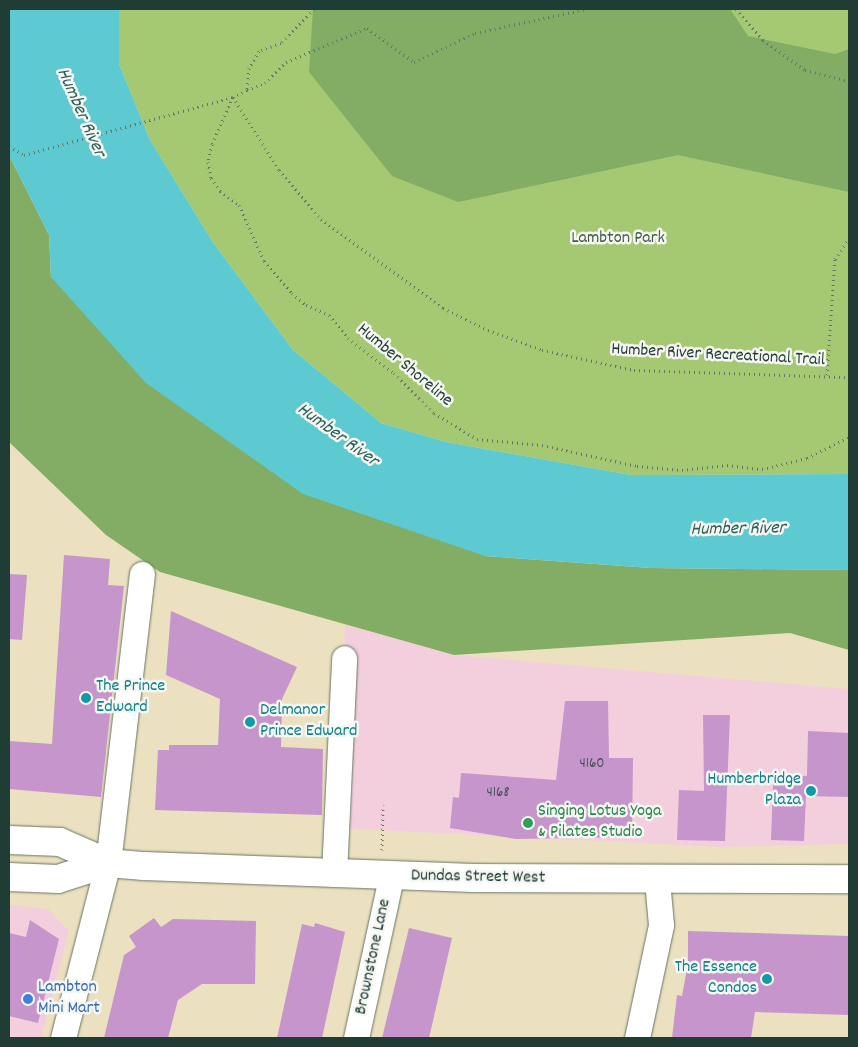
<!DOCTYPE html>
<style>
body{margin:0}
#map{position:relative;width:858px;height:1047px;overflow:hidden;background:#ebe0bf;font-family:Dekko,sans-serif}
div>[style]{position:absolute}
.built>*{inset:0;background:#f3cfde}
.green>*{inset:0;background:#a4c972}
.forest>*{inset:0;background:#83ad64}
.water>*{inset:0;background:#5ccad0}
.building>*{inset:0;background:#c595cb}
.path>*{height:3px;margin-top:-1.5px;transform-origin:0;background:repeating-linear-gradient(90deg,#667665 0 1px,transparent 0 5px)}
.roads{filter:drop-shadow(0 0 1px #667665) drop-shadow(0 0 1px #667665)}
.minor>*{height:25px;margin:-12.5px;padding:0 12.5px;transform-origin:12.5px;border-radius:12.5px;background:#fff}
.major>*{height:28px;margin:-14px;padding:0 14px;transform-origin:14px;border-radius:14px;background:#fff}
.dots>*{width:14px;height:14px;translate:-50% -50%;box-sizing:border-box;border:2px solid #f6f6f2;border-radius:50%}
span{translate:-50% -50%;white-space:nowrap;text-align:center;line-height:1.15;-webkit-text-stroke:5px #f6f6f2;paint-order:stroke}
.number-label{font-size:15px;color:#48535a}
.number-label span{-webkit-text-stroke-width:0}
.park-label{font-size:18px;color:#406044}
.street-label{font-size:18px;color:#1f3d34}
.culture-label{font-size:18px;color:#0d838f}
.left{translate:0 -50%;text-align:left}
.right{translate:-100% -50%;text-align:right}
.leisure-label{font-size:18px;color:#27864d}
.shop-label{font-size:18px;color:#366cbe}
.water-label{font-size:19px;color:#2e605b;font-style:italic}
.frame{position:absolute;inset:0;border:10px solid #1f3d34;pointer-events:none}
</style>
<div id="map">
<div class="built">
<i style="clip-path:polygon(345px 625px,454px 655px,849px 689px,849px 844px,722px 847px,337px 828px)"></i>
<i style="clip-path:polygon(9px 905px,48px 909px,69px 931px,41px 1038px,9px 1038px)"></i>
</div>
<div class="green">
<i style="clip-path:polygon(119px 9px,849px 9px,849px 474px,631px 475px,446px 442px,381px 423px,293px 350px,214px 244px,150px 140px,119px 64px)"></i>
</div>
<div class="forest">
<i style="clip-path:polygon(313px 9px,730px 9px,748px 36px,835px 54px,849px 49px,849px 192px,678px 155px,458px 202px,392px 176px,309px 72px)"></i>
<i style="clip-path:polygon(9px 155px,49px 235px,51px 277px,485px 556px,651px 568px,849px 570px,849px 650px,790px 633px,454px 655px,160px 572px,106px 535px,9px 442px)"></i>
</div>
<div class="water">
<i style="clip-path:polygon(9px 9px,119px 9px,119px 64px,150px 140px,214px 244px,293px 350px,381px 423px,446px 442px,631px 475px,849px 474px,849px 570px,651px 568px,485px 556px,303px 494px,146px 383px,51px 277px,49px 235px,9px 155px)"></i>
</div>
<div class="building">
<i style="clip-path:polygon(64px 555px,110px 559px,108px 585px,124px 586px,101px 797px,9px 789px,9px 741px,52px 744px)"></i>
<i style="clip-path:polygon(9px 574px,27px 575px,22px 640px,9px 639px)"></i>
<i style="clip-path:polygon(171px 611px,297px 667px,282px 699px,281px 747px,323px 749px,322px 815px,155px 810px,158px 750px,169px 750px,169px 745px,218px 745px,220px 699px,166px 675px)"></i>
<i style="clip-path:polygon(565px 701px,608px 701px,609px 758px,633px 758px,632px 837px,516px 839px,450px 828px,453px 797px,459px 798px,461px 773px,556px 780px)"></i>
<i style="clip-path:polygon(703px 715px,730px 715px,725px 841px,677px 840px,679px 790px,704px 791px)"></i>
<i style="clip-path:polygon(808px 731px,849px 733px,849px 797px,806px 796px,804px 841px,771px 840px,773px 785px,779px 786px,779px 775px,807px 776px)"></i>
<i style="clip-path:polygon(154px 918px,161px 927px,173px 919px,256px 921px,255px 984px,202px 984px,178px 1000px,168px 1038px,104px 1038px,124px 955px,136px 947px,129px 936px)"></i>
<i style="clip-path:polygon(30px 920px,59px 939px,38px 1023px,9px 1016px,9px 933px,26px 937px)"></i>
<i style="clip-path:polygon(315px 923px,345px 932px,322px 1038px,277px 1038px,302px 924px,314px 927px)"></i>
<i style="clip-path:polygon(409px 928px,452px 938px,429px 1038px,382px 1038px)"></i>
<i style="clip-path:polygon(688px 931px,849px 936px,849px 1015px,755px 1012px,751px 1038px,672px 1038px,677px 995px,682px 996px,688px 963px)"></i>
</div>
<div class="path">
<i style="left:314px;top:9px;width:47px;rotate:134.1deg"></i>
<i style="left:281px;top:43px;width:23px;rotate:160deg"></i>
<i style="left:259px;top:51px;width:20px;rotate:120deg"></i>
<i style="left:249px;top:68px;width:22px;rotate:95deg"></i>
<i style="left:247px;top:90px;width:16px;rotate:153deg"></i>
<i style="left:233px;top:97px;width:51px;rotate:114.1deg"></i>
<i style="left:212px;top:144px;width:18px;rotate:103deg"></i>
<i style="left:208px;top:162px;width:16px;rotate:79deg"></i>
<i style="left:211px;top:178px;width:16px;rotate:55deg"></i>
<i style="left:220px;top:191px;width:24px;rotate:36deg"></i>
<i style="left:239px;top:205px;width:61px;rotate:65.9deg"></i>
<i style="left:264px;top:261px;width:43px;rotate:48.8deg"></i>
<i style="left:292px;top:293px;width:18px;rotate:41deg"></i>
<i style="left:306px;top:305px;width:25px;rotate:23deg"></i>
<i style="left:329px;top:315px;width:30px;rotate:50deg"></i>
<i style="left:348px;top:338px;width:58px;rotate:37.3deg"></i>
<i style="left:394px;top:373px;width:57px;rotate:45deg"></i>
<i style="left:434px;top:413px;width:50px;rotate:31.2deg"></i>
<i style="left:477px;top:439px;width:65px;rotate:5.3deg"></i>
<i style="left:542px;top:445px;width:97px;rotate:12.5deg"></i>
<i style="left:637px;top:466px;width:45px;rotate:5.1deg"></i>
<i style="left:682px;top:470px;width:45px;rotate:-6.3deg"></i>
<i style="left:727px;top:465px;width:35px;rotate:7deg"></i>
<i style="left:762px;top:469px;width:46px;rotate:-13.7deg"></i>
<i style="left:807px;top:458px;width:47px;rotate:-26.6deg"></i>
<i style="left:736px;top:9px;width:41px;rotate:48.9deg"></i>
<i style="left:763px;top:40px;width:52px;rotate:35.5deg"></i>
<i style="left:805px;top:70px;width:45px;rotate:14deg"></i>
<i style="left:247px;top:90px;width:19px;rotate:-21deg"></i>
<i style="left:265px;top:83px;width:30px;rotate:-45deg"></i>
<i style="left:286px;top:62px;width:88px;rotate:-22.8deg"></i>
<i style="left:367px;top:28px;width:58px;rotate:35.9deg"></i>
<i style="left:414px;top:62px;width:68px;rotate:-25.4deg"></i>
<i style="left:475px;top:33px;width:114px;rotate:-12.2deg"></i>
<i style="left:9px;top:146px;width:17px;rotate:31deg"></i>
<i style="left:24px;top:155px;width:217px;rotate:-15.5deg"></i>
<i style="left:233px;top:97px;width:86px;rotate:57.8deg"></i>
<i style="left:279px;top:170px;width:65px;rotate:49.4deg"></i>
<i style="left:321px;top:219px;width:151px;rotate:36.1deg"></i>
<i style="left:443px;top:308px;width:50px;rotate:26.1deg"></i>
<i style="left:488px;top:330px;width:58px;rotate:20.3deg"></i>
<i style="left:542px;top:350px;width:94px;rotate:12.3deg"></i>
<i style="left:634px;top:370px;width:215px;rotate:1.9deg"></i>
<i style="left:827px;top:375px;width:116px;rotate:-86.1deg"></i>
<i style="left:835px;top:259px;width:25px;rotate:-56deg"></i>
<i style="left:382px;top:850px;width:45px;rotate:-88.7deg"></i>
</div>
<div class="roads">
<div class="minor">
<i style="left:334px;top:874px;width:216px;rotate:-87.3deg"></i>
<i style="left:63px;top:1038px;width:181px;rotate:-75.6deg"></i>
<i style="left:108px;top:863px;width:291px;rotate:-83.3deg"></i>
<i style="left:356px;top:1038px;width:165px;rotate:-77.7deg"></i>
<i style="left:637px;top:1038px;width:116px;rotate:-78deg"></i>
<i style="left:661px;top:925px;width:45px;rotate:-95.1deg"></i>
</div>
<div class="major">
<i style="left:9px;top:840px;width:51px;rotate:2.2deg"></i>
<i style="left:60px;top:842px;width:52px;rotate:23.6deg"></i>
<i style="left:108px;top:863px;width:36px;rotate:5deg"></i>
<i style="left:144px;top:866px;width:330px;rotate:2.1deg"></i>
<i style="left:474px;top:878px;width:375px;rotate:0.2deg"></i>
<i style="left:9px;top:877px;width:49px;rotate:2.3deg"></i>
<i style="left:58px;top:879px;width:52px;rotate:-17.7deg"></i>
</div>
</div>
<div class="dots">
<i style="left:86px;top:698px;background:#0f9aa8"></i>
<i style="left:250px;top:722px;background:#0f9aa8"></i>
<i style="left:811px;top:791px;background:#0f9aa8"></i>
<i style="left:528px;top:823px;background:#2e9e5b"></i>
<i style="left:767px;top:979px;background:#0f9aa8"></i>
<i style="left:28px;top:999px;background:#3f7fe0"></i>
</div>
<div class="number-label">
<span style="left:592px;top:765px">4160</span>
<span style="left:498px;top:794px">4168</span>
</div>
<div class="park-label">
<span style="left:618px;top:239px">Lambton Park</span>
</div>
<div class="street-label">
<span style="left:718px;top:356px;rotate:3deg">Humber River Recreational Trail</span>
<span style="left:404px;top:366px;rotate:40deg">Humber Shoreline</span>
<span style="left:478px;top:878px;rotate:1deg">Dundas Street West</span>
<span style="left:374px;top:957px;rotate:-78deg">Brownstone Lane</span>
</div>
<div class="culture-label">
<span class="left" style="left:96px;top:698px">The Prince<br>Edward</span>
<span class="left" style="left:260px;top:722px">Delmanor<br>Prince Edward</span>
<span class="right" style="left:801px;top:791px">Humberbridge<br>Plaza</span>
<span class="right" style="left:757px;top:979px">The Essence<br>Condos</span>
</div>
<div class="leisure-label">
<span class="left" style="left:538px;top:823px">Singing Lotus Yoga<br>&amp; Pilates Studio</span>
</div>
<div class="shop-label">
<span class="left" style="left:38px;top:999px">Lambton<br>Mini Mart</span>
</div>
<div class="water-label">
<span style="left:80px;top:113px;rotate:66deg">Humber River</span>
<span style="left:337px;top:436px;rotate:36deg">Humber River</span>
<span style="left:738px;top:530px;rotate:-1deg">Humber River</span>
</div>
<div class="frame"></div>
</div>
